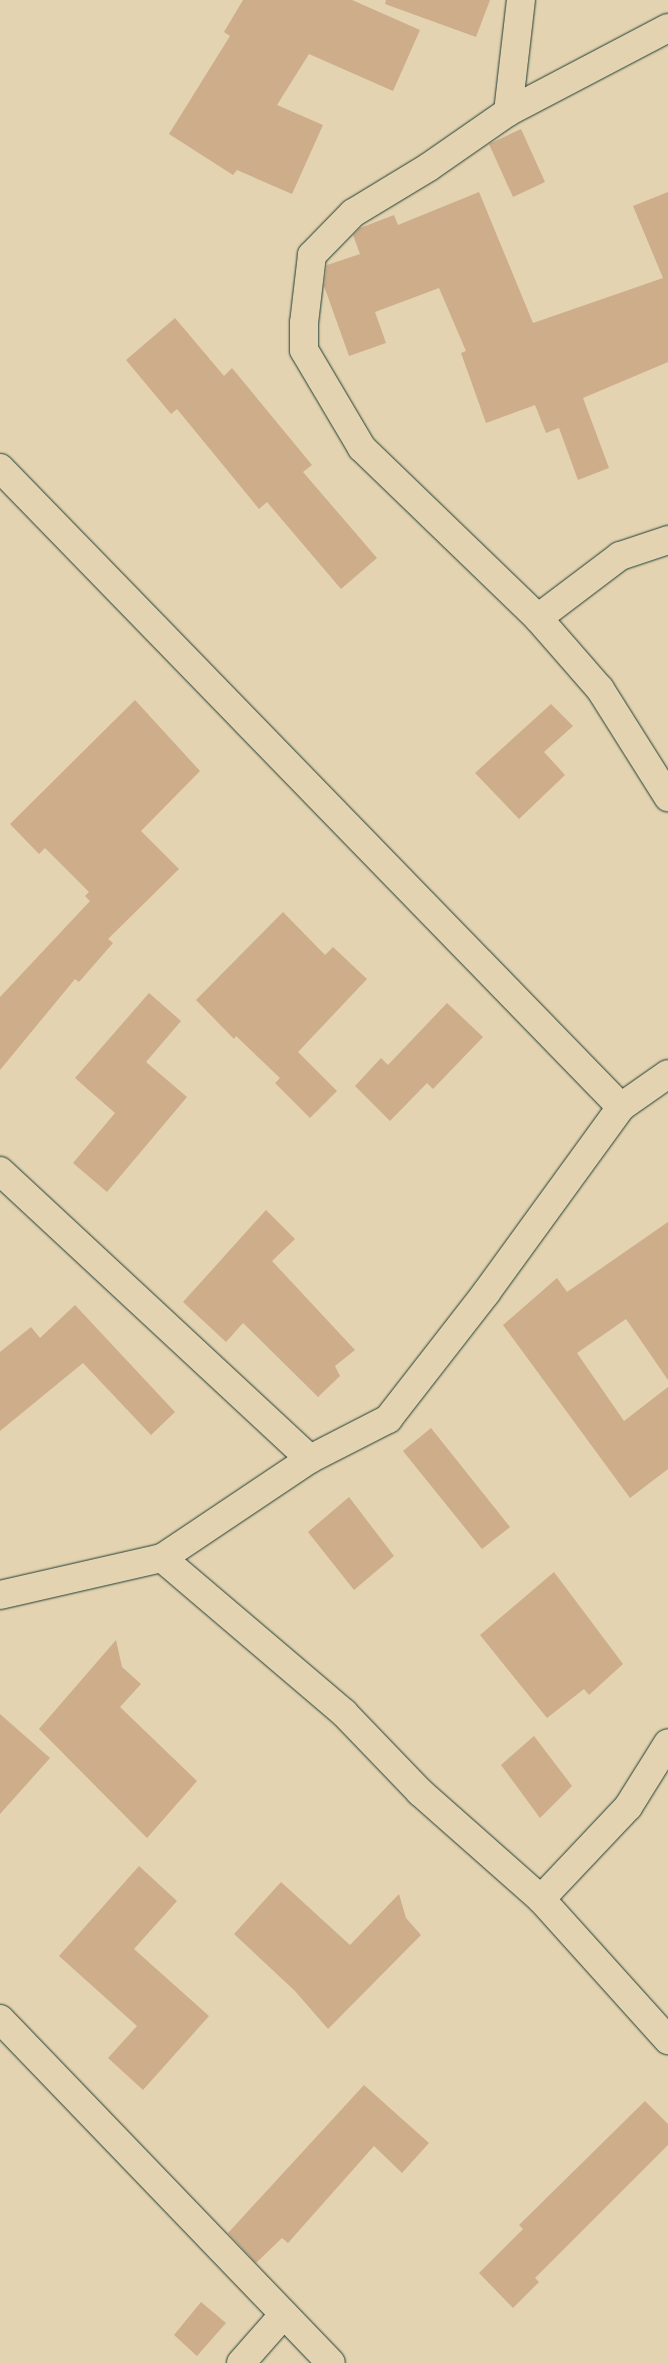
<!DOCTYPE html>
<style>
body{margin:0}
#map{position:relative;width:668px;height:2363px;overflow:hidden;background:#e4d3b0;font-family:"Balsamiq Sans",sans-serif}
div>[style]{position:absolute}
.building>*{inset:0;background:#cdad8a}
.roads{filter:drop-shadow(0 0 1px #1f3d34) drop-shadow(0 0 1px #1f3d34)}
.minor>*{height:28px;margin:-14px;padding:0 14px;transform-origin:14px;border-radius:14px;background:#e4d3b0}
span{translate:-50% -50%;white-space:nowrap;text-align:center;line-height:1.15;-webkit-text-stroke:5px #e4d3b0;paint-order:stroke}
</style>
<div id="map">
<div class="building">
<i style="clip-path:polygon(243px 0,352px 0,420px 30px,393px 91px,309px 54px,277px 105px,323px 125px,292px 194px,237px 170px,233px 175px,169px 134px,230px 36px,224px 32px)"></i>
<i style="clip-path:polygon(386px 0,490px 0,476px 37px,385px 4px)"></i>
<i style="clip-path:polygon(521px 129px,545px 182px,513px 197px,489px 144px)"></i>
<i style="clip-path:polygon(479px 192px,533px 323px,663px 278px,633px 206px,668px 192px,668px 362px,583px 398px,609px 468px,578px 480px,559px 428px,546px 433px,535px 405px,486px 423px,461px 353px,466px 351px,439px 288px,375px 312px,386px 343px,349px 356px,324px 286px,327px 265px,360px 254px,353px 235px,360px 228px,394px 215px,398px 225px)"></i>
<i style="clip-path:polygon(175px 318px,224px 376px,232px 368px,312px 465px,303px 472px,377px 558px,341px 589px,267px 502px,259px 509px,177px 409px,171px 414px,126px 360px)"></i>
<i style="clip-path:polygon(135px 700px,200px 771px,141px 831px,179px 869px,108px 939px,113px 943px,79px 982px,75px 979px,0 1070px,0 997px,90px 901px,85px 896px,89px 892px,45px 848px,39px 854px,10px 824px)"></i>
<i style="clip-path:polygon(551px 704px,573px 726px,544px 752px,565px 775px,519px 819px,475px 773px)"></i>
<i style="clip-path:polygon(283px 912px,325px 955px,333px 947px,367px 979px,298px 1052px,337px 1091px,310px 1118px,275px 1083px,280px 1078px,236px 1036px,234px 1039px,196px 1000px)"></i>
<i style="clip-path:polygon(149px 993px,181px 1021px,146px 1062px,187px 1097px,107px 1192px,73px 1163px,115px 1113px,75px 1078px)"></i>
<i style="clip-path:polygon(447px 1003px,483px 1037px,433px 1089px,427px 1083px,390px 1121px,355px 1086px,381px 1058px,388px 1065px)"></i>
<i style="clip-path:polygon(266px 1210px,295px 1239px,272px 1261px,355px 1350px,335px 1366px,340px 1376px,318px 1397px,243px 1323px,226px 1342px,183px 1302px)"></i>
<i style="clip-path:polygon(668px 1222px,668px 1380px,626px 1319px,577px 1353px,624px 1421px,668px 1387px,668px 1469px,630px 1498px,503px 1325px,557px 1278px,567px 1292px)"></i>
<i style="clip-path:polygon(75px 1305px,175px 1412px,151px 1435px,83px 1363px,0 1431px,0 1352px,31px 1327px,40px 1338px)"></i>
<i style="clip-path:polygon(431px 1428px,510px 1527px,482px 1549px,403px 1451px)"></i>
<i style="clip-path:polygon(349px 1497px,394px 1556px,354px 1590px,308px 1532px)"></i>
<i style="clip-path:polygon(554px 1572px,623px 1664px,589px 1695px,584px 1689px,547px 1718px,480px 1635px)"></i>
<i style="clip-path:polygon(116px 1640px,122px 1667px,141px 1684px,120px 1707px,197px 1781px,147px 1838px,39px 1729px)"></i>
<i style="clip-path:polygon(0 1714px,50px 1758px,0 1814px)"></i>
<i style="clip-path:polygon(534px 1736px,572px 1786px,540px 1818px,501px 1765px)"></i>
<i style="clip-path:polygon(139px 1866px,177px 1901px,134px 1949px,209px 2016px,143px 2090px,108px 2058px,137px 2026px,59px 1956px)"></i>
<i style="clip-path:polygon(281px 1882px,350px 1945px,399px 1894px,406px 1918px,421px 1935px,328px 2029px,295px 1991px,234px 1934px)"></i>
<i style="clip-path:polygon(364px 2085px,429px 2143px,402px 2173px,374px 2146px,288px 2243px,282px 2238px,256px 2263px,228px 2233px)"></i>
<i style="clip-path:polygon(645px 2101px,668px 2124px,668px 2145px,535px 2278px,539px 2282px,513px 2308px,479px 2273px,523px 2229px,519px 2225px)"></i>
<i style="clip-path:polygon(201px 2302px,226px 2323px,197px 2356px,174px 2335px)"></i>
</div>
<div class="roads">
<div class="minor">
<i style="left:668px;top:28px;width:181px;rotate:152.3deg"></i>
<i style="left:508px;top:112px;width:96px;rotate:145.2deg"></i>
<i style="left:429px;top:167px;width:89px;rotate:148.8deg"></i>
<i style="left:353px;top:213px;width:59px;rotate:134.3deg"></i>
<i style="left:312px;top:255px;width:68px;rotate:96.7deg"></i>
<i style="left:304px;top:323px;width:27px;rotate:90deg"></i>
<i style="left:304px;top:350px;width:114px;rotate:59.4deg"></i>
<i style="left:362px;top:448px;width:245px;rotate:44deg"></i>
<i style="left:538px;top:618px;width:94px;rotate:48.9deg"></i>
<i style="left:600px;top:689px;width:128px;rotate:57.8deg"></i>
<i style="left:508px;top:112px;width:113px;rotate:-83.4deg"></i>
<i style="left:0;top:468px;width:891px;rotate:45.82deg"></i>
<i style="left:538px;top:618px;width:103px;rotate:-37.1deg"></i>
<i style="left:620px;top:556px;width:51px;rotate:-18.4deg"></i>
<i style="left:0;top:1171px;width:423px;rotate:42.9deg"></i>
<i style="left:162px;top:1558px;width:239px;rotate:40.4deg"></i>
<i style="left:344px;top:1713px;width:110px;rotate:46.1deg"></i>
<i style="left:420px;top:1792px;width:162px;rotate:41.5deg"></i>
<i style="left:541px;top:1899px;width:190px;rotate:48deg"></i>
<i style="left:0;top:1595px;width:166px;rotate:-12.9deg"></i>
<i style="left:162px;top:1558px;width:178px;rotate:-33.8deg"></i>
<i style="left:310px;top:1459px;width:88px;rotate:-27.1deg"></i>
<i style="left:388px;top:1419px;width:160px;rotate:-52.1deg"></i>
<i style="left:486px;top:1293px;width:230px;rotate:-54deg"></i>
<i style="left:621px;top:1107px;width:57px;rotate:-35.1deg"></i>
<i style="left:541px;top:1899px;width:127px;rotate:-46.6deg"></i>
<i style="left:628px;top:1807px;width:75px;rotate:-58deg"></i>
<i style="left:0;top:2019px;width:477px;rotate:46.1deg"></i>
<i style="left:241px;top:2363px;width:65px;rotate:-48.7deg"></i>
</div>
</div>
</div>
